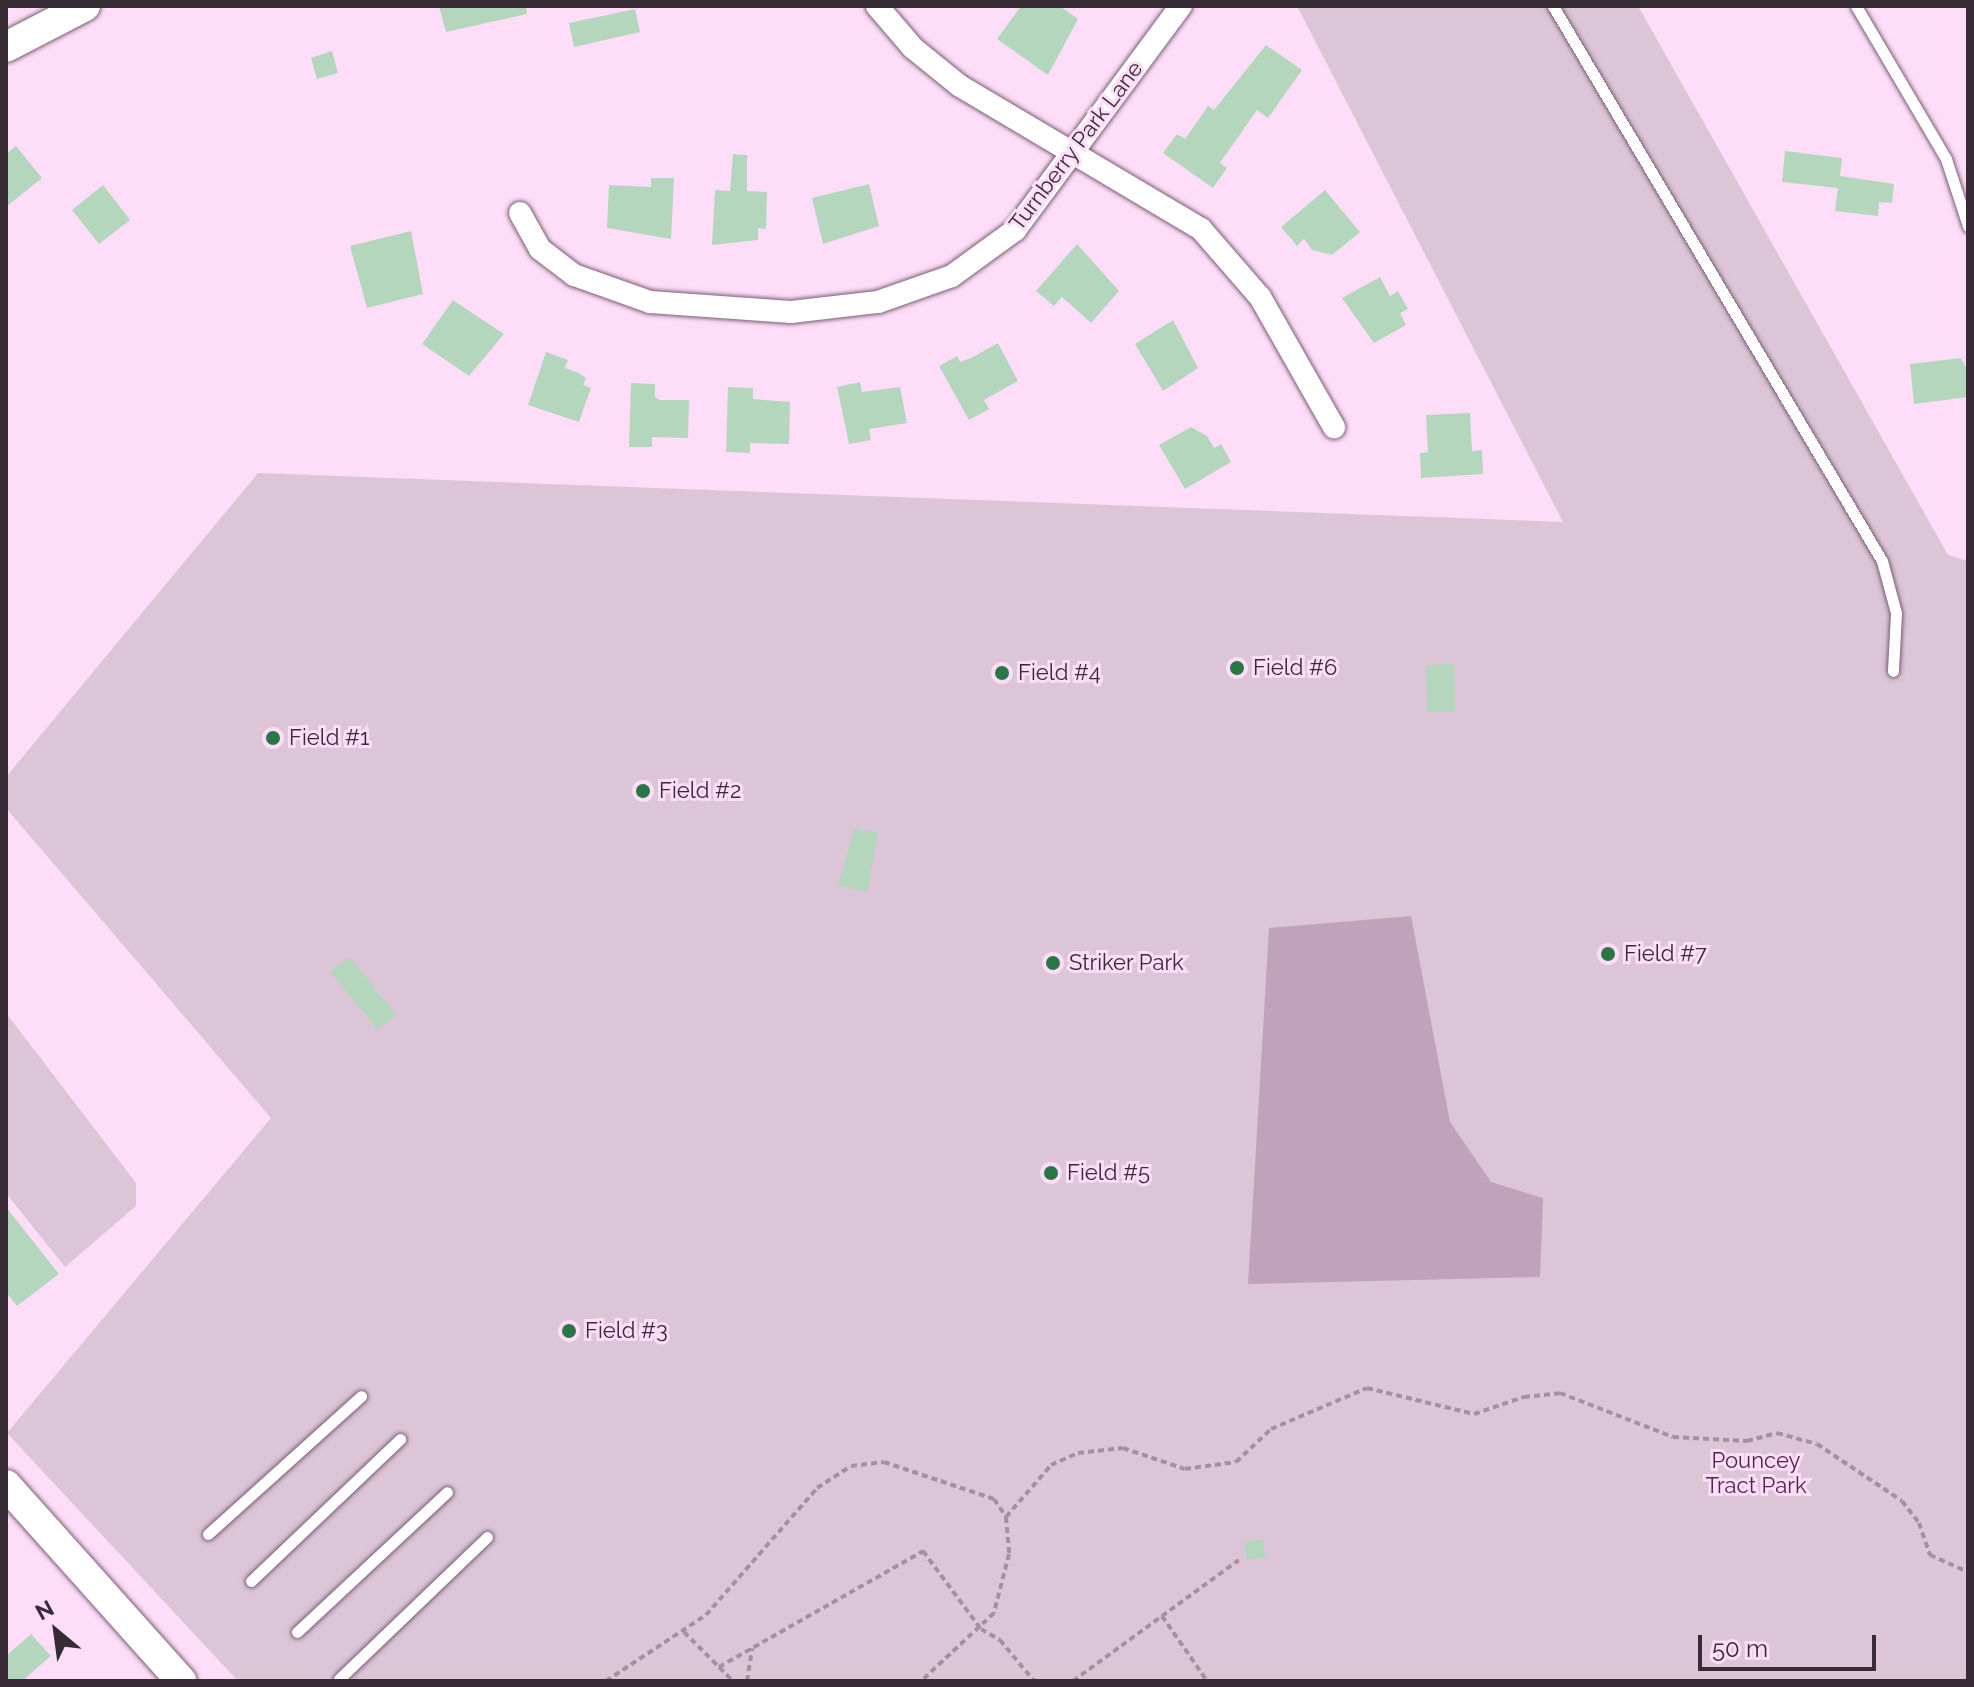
<!DOCTYPE html>
<style>
body{margin:0}
#map{position:relative;width:1974px;height:1687px;overflow:hidden;background:#fdddf7;font-family:Raleway,sans-serif}
div>[style]{position:absolute}
.green>*{inset:0;background:#dbc5d7}
.water>*{inset:0;background:#c1a2bb}
.building>*{inset:0;background:#b4d6bd}
.path>*{height:4px;margin-top:-2px;transform-origin:0;background:repeating-linear-gradient(90deg,#a78fa2 0 6px,transparent 0 10px)}
.roads{filter:drop-shadow(0 0 2px #795e75) drop-shadow(0 0 2px #795e75)}
.lane>*{height:11px;margin:-5.5px;padding:0 5.5px;transform-origin:5.5px;border-radius:5.5px;background:#fff}
.street>*{height:22px;margin:-11px;padding:0 11px;transform-origin:11px;border-radius:11px;background:#fff}
.secondary>*{height:30px;margin:-15px;padding:0 15px;transform-origin:15px;border-radius:15px;background:#fff}
.dots>*{width:22px;height:22px;translate:-50% -50%;box-sizing:border-box;border:4px solid #fdddf7;border-radius:50%}
span{translate:-50% -50%;white-space:nowrap;text-align:center;line-height:1.15;-webkit-text-stroke:6px #fdddf7;paint-order:stroke}
.street-label{font-size:22px;color:#372b35}
.poi-label{font-size:22px;color:#372b35}
.left{translate:0 -50%;text-align:left}
.park-label{font-size:22px;color:#50274b}
.frame{position:absolute;inset:0;border:8px solid #372b35;pointer-events:none}
.north{position:absolute;left:16px;top:1591px;width:80px;height:80px;-webkit-text-stroke:6px #fdddf7;paint-order:stroke;rotate:331deg;font-size:22px;font-weight:700;line-height:32px;text-align:center;color:#372b35}
.north::after{content:'';display:block;margin:auto;width:28px;height:36px;background:#372b35;clip-path:polygon(50% 0,100% 100%,50% 72%,0 100%)}
.scale{position:absolute;left:1698px;top:1635px;width:178px;height:36px;box-sizing:border-box;border:4px solid #372b35;border-top:0;padding-left:10px;font-size:24px;line-height:28px;white-space:nowrap;color:#372b35;-webkit-text-stroke:6px #fdddf7;paint-order:stroke}
</style>
<div id="map">
<div class="green">
<i style="clip-path:polygon(1297px 6px,1638px 6px,1948px 555px,1968px 561px,1968px 1681px,238px 1681px,7px 1433px,271px 1118px,6px 808px,6px 777px,258px 473px,1563px 522px)"></i>
<i style="clip-path:polygon(6px 1013px,136px 1183px,136px 1206px,65px 1267px,6px 1193px)"></i>
</div>
<div class="water">
<i style="clip-path:polygon(1411px 916px,1450px 1122px,1491px 1182px,1543px 1198px,1540px 1277px,1248px 1284px,1269px 928px)"></i>
</div>
<div class="building">
<i style="clip-path:polygon(439px 6px,526px 6px,527px 14px,446px 32px)"></i>
<i style="clip-path:polygon(1021px 6px,1060px 6px,1078px 19px,1048px 75px,997px 39px)"></i>
<i style="clip-path:polygon(635px 9px,640px 32px,574px 47px,569px 23px)"></i>
<i style="clip-path:polygon(1266px 45px,1302px 70px,1268px 118px,1257px 110px,1220px 163px,1227px 168px,1213px 188px,1163px 153px,1177px 134px,1185px 139px,1208px 106px,1214px 110px)"></i>
<i style="clip-path:polygon(332px 51px,338px 73px,317px 79px,311px 58px)"></i>
<i style="clip-path:polygon(16px 146px,42px 178px,6px 207px,6px 154px)"></i>
<i style="clip-path:polygon(1785px 151px,1842px 158px,1840px 176px,1894px 184px,1892px 203px,1879px 202px,1878px 216px,1835px 211px,1838px 188px,1782px 182px)"></i>
<i style="clip-path:polygon(733px 154px,747px 155px,747px 191px,767px 192px,766px 229px,758px 228px,758px 240px,712px 245px,715px 190px,730px 191px)"></i>
<i style="clip-path:polygon(651px 178px,674px 178px,671px 239px,607px 228px,609px 185px,651px 187px)"></i>
<i style="clip-path:polygon(869px 184px,879px 226px,823px 244px,812px 198px)"></i>
<i style="clip-path:polygon(103px 185px,130px 220px,99px 244px,72px 210px)"></i>
<i style="clip-path:polygon(1325px 190px,1360px 232px,1332px 255px,1312px 250px,1304px 239px,1297px 246px,1281px 227px)"></i>
<i style="clip-path:polygon(411px 231px,423px 294px,367px 308px,350px 246px)"></i>
<i style="clip-path:polygon(1077px 244px,1119px 291px,1091px 323px,1062px 297px,1054px 306px,1036px 291px)"></i>
<i style="clip-path:polygon(1380px 277px,1390px 296px,1398px 291px,1408px 309px,1400px 313px,1406px 325px,1374px 343px,1342px 298px)"></i>
<i style="clip-path:polygon(453px 300px,504px 334px,469px 376px,422px 344px)"></i>
<i style="clip-path:polygon(1173px 320px,1198px 368px,1163px 391px,1135px 344px)"></i>
<i style="clip-path:polygon(998px 343px,1018px 381px,984px 400px,989px 409px,969px 420px,939px 366px,957px 356px,960px 362px,971px 358px)"></i>
<i style="clip-path:polygon(546px 352px,568px 360px,565px 368px,579px 373px,586px 378px,583px 385px,591px 388px,579px 422px,528px 405px)"></i>
<i style="clip-path:polygon(1961px 358px,1968px 371px,1968px 397px,1914px 404px,1910px 364px)"></i>
<i style="clip-path:polygon(860px 382px,862px 392px,900px 387px,907px 423px,869px 429px,871px 440px,849px 444px,837px 387px)"></i>
<i style="clip-path:polygon(631px 383px,655px 384px,655px 397px,660px 400px,689px 400px,688px 438px,652px 437px,652px 447px,629px 447px)"></i>
<i style="clip-path:polygon(728px 387px,753px 388px,753px 399px,790px 402px,789px 444px,750px 443px,750px 453px,726px 452px)"></i>
<i style="clip-path:polygon(1470px 413px,1472px 451px,1482px 450px,1483px 474px,1421px 478px,1420px 453px,1428px 452px,1426px 415px)"></i>
<i style="clip-path:polygon(1191px 427px,1207px 436px,1214px 448px,1221px 444px,1231px 462px,1185px 489px,1159px 445px)"></i>
<i style="clip-path:polygon(1454px 664px,1455px 712px,1427px 712px,1426px 665px)"></i>
<i style="clip-path:polygon(855px 828px,878px 833px,867px 892px,838px 886px)"></i>
<i style="clip-path:polygon(350px 957px,396px 1015px,378px 1030px,330px 972px)"></i>
<i style="clip-path:polygon(6px 1207px,59px 1274px,17px 1306px,6px 1292px)"></i>
<i style="clip-path:polygon(1262px 1539px,1266px 1557px,1247px 1560px,1244px 1542px)"></i>
<i style="clip-path:polygon(31px 1634px,51px 1656px,22px 1681px,6px 1681px,6px 1656px)"></i>
</div>
<div class="path">
<i style="left:1006px;top:1517px;width:69px;rotate:-49.1deg"></i>
<i style="left:1051px;top:1465px;width:30px;rotate:-24deg"></i>
<i style="left:1078px;top:1453px;width:45px;rotate:-6.3deg"></i>
<i style="left:1123px;top:1448px;width:65px;rotate:18.7deg"></i>
<i style="left:1185px;top:1469px;width:51px;rotate:-7.8deg"></i>
<i style="left:1236px;top:1462px;width:48px;rotate:-43.3deg"></i>
<i style="left:1271px;top:1429px;width:104px;rotate:-23.1deg"></i>
<i style="left:1367px;top:1388px;width:110px;rotate:13.7deg"></i>
<i style="left:1474px;top:1414px;width:53px;rotate:-18.8deg"></i>
<i style="left:1524px;top:1397px;width:36px;rotate:-6deg"></i>
<i style="left:1560px;top:1393px;width:121px;rotate:21.3deg"></i>
<i style="left:1673px;top:1437px;width:74px;rotate:3.1deg"></i>
<i style="left:1747px;top:1441px;width:31px;rotate:-15deg"></i>
<i style="left:1777px;top:1433px;width:41px;rotate:15.4deg"></i>
<i style="left:1817px;top:1444px;width:102px;rotate:33.8deg"></i>
<i style="left:1902px;top:1501px;width:28px;rotate:52deg"></i>
<i style="left:1919px;top:1523px;width:34px;rotate:71deg"></i>
<i style="left:1930px;top:1555px;width:42px;rotate:24.1deg"></i>
<i style="left:1162px;top:1616px;width:79px;rotate:55.3deg"></i>
<i style="left:684px;top:1632px;width:69px;rotate:45deg"></i>
<i style="left:719px;top:1667px;width:235px;rotate:-29.6deg"></i>
<i style="left:923px;top:1551px;width:97px;rotate:53.4deg"></i>
<i style="left:981px;top:1629px;width:22px;rotate:30deg"></i>
<i style="left:1000px;top:1640px;width:53px;rotate:50.3deg"></i>
<i style="left:606px;top:1681px;width:120px;rotate:-33.4deg"></i>
<i style="left:706px;top:1615px;width:169px;rotate:-48.8deg"></i>
<i style="left:817px;top:1488px;width:40px;rotate:-32.9deg"></i>
<i style="left:851px;top:1466px;width:33px;rotate:-7deg"></i>
<i style="left:884px;top:1462px;width:116px;rotate:18.6deg"></i>
<i style="left:994px;top:1499px;width:22px;rotate:56deg"></i>
<i style="left:1006px;top:1517px;width:37px;rotate:85deg"></i>
<i style="left:1009px;top:1554px;width:61px;rotate:104.3deg"></i>
<i style="left:994px;top:1613px;width:100px;rotate:137deg"></i>
<i style="left:747px;top:1681px;width:33px;rotate:-81deg"></i>
<i style="left:1073px;top:1681px;width:205px;rotate:-36.1deg"></i>
</div>
<div class="roads">
<div class="lane">
<i style="left:1553px;top:6px;width:645px;rotate:59.34deg"></i>
<i style="left:1882px;top:561px;width:54px;rotate:74.9deg"></i>
<i style="left:1896px;top:613px;width:58px;rotate:93deg"></i>
<i style="left:1856px;top:6px;width:178px;rotate:59.5deg"></i>
<i style="left:1946px;top:159px;width:71px;rotate:71.8deg"></i>
<i style="left:208px;top:1534px;width:206px;rotate:-42deg"></i>
<i style="left:251px;top:1581px;width:206px;rotate:-43.6deg"></i>
<i style="left:297px;top:1632px;width:205px;rotate:-43deg"></i>
<i style="left:339px;top:1679px;width:205px;rotate:-43.8deg"></i>
</div>
<div class="street">
<i style="left:877px;top:6px;width:55px;rotate:49.4deg"></i>
<i style="left:913px;top:48px;width:60px;rotate:39deg"></i>
<i style="left:960px;top:86px;width:280px;rotate:30.7deg"></i>
<i style="left:1201px;top:229px;width:90px;rotate:49.1deg"></i>
<i style="left:1260px;top:297px;width:150px;rotate:60.4deg"></i>
<i style="left:520px;top:213px;width:41px;rotate:60.9deg"></i>
<i style="left:540px;top:249px;width:43px;rotate:37.4deg"></i>
<i style="left:574px;top:275px;width:81px;rotate:19.6deg"></i>
<i style="left:650px;top:302px;width:141px;rotate:4.1deg"></i>
<i style="left:791px;top:312px;width:88px;rotate:-6.6deg"></i>
<i style="left:878px;top:302px;width:78px;rotate:-19.4deg"></i>
<i style="left:952px;top:276px;width:78px;rotate:-36.1deg"></i>
<i style="left:1015px;top:230px;width:279px;rotate:-53.5deg"></i>
</div>
<div class="secondary">
<i style="left:6px;top:47px;width:89px;rotate:-27.4deg"></i>
<i style="left:6px;top:1485px;width:263px;rotate:48.2deg"></i>
</div>
</div>
<div class="dots">
<i style="left:1237px;top:668px;background:#297747"></i>
<i style="left:1002px;top:673px;background:#297747"></i>
<i style="left:273px;top:738px;background:#297747"></i>
<i style="left:643px;top:791px;background:#297747"></i>
<i style="left:1608px;top:954px;background:#297747"></i>
<i style="left:1053px;top:963px;background:#297747"></i>
<i style="left:1051px;top:1173px;background:#297747"></i>
<i style="left:569px;top:1331px;background:#297747"></i>
</div>
<div class="street-label">
<span style="left:1076px;top:146px;rotate:-53deg">Turnberry Park Lane</span>
</div>
<div class="poi-label">
<span class="left" style="left:1253px;top:668px">Field #6</span>
<span class="left" style="left:1018px;top:673px">Field #4</span>
<span class="left" style="left:289px;top:738px">Field #1</span>
<span class="left" style="left:659px;top:791px">Field #2</span>
<span class="left" style="left:1624px;top:954px">Field #7</span>
<span class="left" style="left:1069px;top:963px">Striker Park</span>
<span class="left" style="left:1067px;top:1173px">Field #5</span>
<span class="left" style="left:585px;top:1331px">Field #3</span>
</div>
<div class="park-label">
<span style="left:1756px;top:1473px">Pouncey<br>Tract Park</span>
</div>
<div class="frame"></div>
<div class="north">N</div>
<div class="scale">50 m</div>
</div>
